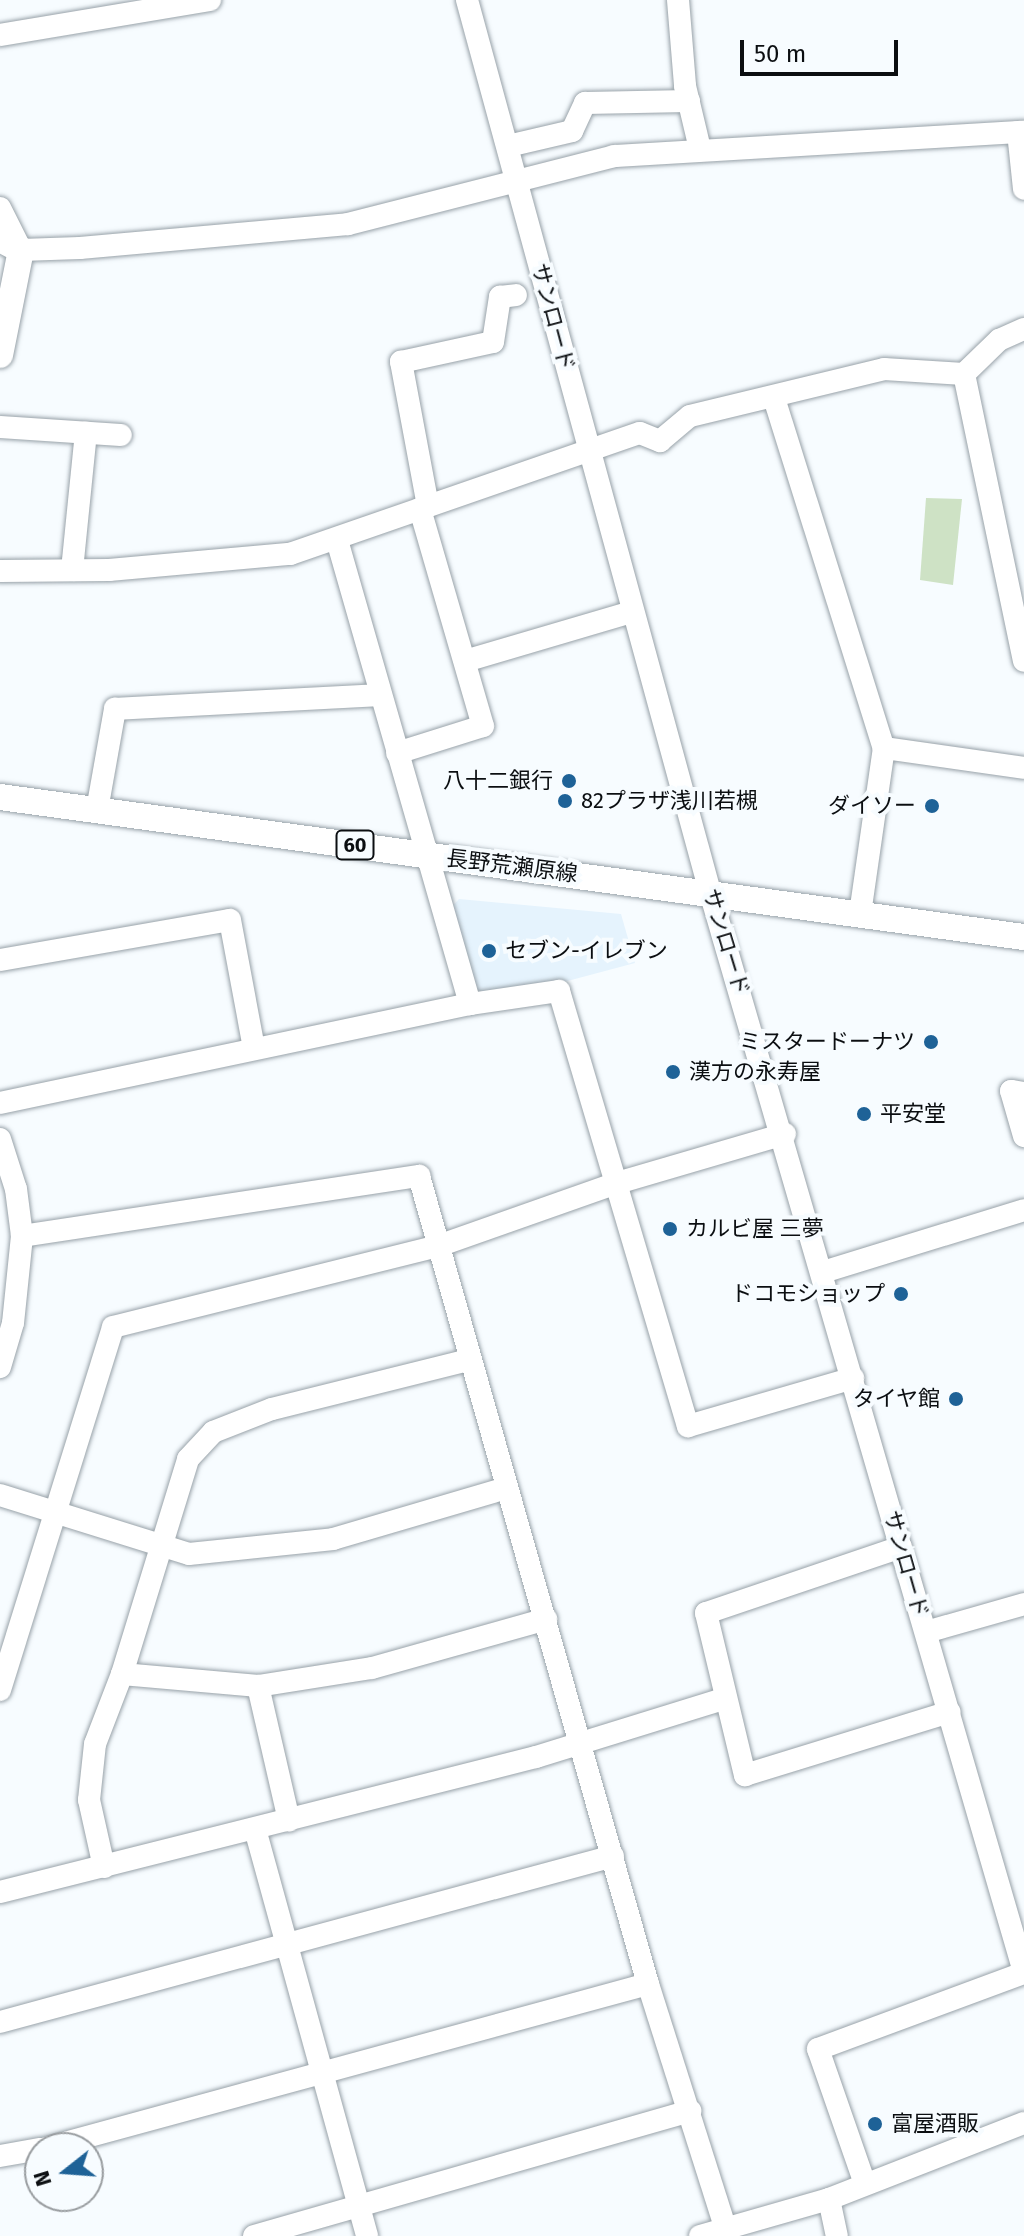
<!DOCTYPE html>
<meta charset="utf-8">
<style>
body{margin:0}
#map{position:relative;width:1024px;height:2236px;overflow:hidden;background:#f7fcff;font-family:"Fira Sans","Noto Sans JP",sans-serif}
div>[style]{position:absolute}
.built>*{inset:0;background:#e5f3fd}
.green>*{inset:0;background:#cee2c5}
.roads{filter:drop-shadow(0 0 2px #98a2a9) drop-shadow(0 0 2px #98a2a9)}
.minor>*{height:22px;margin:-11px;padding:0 11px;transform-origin:11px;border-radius:11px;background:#fff}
.major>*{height:26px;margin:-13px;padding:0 13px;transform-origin:13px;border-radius:13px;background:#fff}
.dots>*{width:22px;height:22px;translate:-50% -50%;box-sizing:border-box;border:4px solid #f7fcff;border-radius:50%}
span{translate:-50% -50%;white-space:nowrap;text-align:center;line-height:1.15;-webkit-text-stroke:8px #f7fcff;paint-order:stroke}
.shield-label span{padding:2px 6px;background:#f7fcff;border:2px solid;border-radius:6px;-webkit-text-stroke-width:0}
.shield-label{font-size:20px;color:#0b0e11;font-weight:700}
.street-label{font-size:22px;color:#0b0e11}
.poi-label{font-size:22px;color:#0b0e11}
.right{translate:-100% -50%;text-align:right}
.left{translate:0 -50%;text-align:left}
.north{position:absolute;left:24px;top:2132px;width:80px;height:80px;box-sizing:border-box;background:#f7fcff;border:2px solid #999da0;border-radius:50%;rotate:253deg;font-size:22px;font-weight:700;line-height:32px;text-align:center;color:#0b0e11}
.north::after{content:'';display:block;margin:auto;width:28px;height:36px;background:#1e6297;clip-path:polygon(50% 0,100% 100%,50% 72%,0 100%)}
.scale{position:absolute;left:740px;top:40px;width:158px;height:36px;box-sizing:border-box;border:4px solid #0b0e11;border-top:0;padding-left:10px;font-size:24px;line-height:28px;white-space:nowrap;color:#0b0e11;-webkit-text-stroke:6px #f7fcff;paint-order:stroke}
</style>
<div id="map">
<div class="built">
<i style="clip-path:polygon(459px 899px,621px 914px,635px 963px,560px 983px,485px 995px,473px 989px,449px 910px)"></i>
</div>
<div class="green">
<i style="clip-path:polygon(926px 498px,962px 499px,953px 585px,920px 580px)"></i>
</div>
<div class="roads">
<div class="minor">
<i style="left:467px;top:0;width:925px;rotate:74.76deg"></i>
<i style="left:710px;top:892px;width:1125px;rotate:73.79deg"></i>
<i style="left:678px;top:0;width:86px;rotate:85.3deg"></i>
<i style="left:685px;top:86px;width:65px;rotate:76.6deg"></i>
<i style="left:0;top:35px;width:213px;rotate:-9.5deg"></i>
<i style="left:1018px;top:132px;width:57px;rotate:84deg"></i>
<i style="left:508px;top:146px;width:66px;rotate:-13.2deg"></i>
<i style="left:572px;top:131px;width:31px;rotate:-65deg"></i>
<i style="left:585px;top:103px;width:104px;rotate:-1.1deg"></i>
<i style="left:0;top:208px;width:47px;rotate:63.4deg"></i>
<i style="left:21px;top:250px;width:59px;rotate:-1.9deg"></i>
<i style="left:80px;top:248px;width:269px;rotate:-5.1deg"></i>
<i style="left:348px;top:224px;width:275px;rotate:-14.3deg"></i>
<i style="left:614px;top:156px;width:411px;rotate:-3.4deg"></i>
<i style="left:964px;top:374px;width:293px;rotate:78.2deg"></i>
<i style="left:964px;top:374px;width:49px;rotate:-44.2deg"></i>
<i style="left:999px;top:340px;width:27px;rotate:-24deg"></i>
<i style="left:774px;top:398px;width:367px;rotate:72.6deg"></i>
<i style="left:884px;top:748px;width:141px;rotate:8.1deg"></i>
<i style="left:0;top:427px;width:121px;rotate:3.8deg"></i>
<i style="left:428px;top:506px;width:147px;rotate:-100.6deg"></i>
<i style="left:401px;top:362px;width:94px;rotate:-12.3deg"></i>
<i style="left:493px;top:342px;width:46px;rotate:-81.2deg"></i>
<i style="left:500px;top:297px;width:16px;rotate:-7deg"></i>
<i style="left:337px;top:540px;width:483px;rotate:74deg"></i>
<i style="left:72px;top:570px;width:138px;rotate:-84.2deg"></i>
<i style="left:0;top:571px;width:109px;rotate:-0.5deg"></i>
<i style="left:109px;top:570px;width:182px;rotate:-5.1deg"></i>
<i style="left:290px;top:554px;width:370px;rotate:-19.1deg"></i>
<i style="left:640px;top:433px;width:22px;rotate:22deg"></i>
<i style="left:660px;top:441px;width:39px;rotate:-40deg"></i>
<i style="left:690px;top:416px;width:200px;rotate:-13.6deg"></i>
<i style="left:884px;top:369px;width:80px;rotate:3.6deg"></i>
<i style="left:465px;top:661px;width:174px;rotate:-16.4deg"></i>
<i style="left:397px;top:753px;width:90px;rotate:-17.4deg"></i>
<i style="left:483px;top:726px;width:226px;rotate:-106.2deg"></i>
<i style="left:97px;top:810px;width:103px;rotate:-79.9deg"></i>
<i style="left:115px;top:709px;width:265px;rotate:-3deg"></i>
<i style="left:860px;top:914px;width:168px;rotate:-81.8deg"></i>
<i style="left:0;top:960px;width:233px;rotate:-9.9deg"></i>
<i style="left:230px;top:920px;width:130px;rotate:79.4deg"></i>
<i style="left:1024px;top:1093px;width:13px;rotate:-171deg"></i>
<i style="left:1011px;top:1091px;width:47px;rotate:73.9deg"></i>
<i style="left:0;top:1103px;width:480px;rotate:-11.9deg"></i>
<i style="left:470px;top:1004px;width:90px;rotate:-8.3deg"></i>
<i style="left:559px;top:991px;width:454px;rotate:73.5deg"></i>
<i style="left:688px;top:1426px;width:172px;rotate:-16.2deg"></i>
<i style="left:0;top:1139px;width:52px;rotate:72.3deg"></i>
<i style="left:16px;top:1189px;width:47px;rotate:82.7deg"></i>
<i style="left:22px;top:1236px;width:87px;rotate:95.9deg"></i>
<i style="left:13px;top:1323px;width:46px;rotate:106.5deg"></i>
<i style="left:22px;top:1236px;width:402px;rotate:-8.6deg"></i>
<i style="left:419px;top:1176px;width:840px;rotate:74.18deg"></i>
<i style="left:648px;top:1984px;width:264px;rotate:72.4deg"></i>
<i style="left:823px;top:1272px;width:210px;rotate:-17.1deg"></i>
<i style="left:0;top:1495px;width:198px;rotate:17.3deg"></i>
<i style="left:189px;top:1554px;width:145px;rotate:-5.9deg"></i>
<i style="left:333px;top:1539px;width:180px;rotate:-16.4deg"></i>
<i style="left:901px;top:1547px;width:206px;rotate:161.3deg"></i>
<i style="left:706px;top:1613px;width:167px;rotate:76.5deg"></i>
<i style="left:745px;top:1775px;width:214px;rotate:-17.1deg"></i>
<i style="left:926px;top:1632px;width:102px;rotate:-15.9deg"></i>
<i style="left:122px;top:1674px;width:137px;rotate:5deg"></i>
<i style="left:258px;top:1686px;width:115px;rotate:-9deg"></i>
<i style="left:372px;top:1668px;width:181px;rotate:-15.7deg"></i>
<i style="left:258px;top:1686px;width:138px;rotate:77deg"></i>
<i style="left:0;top:1690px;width:380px;rotate:-72.7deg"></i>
<i style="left:113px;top:1327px;width:338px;rotate:-14deg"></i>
<i style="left:441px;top:1245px;width:187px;rotate:-19.4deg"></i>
<i style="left:617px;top:1183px;width:175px;rotate:-16.3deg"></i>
<i style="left:255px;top:1829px;width:422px;rotate:74.6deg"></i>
<i style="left:104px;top:1867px;width:69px;rotate:-102.6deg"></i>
<i style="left:89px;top:1800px;width:56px;rotate:-83.9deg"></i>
<i style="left:95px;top:1744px;width:75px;rotate:-68.9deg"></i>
<i style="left:122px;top:1674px;width:225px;rotate:-72.9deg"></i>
<i style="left:188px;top:1459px;width:37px;rotate:-47deg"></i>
<i style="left:213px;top:1432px;width:63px;rotate:-21.3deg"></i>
<i style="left:272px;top:1409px;width:203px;rotate:-14deg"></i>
<i style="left:0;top:1892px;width:553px;rotate:-14.14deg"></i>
<i style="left:536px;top:1757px;width:196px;rotate:-17.2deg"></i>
<i style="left:0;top:2022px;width:635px;rotate:-15.15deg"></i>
<i style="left:46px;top:2148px;width:624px;rotate:-15.24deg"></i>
<i style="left:0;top:2156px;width:41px;rotate:-9.9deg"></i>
<i style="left:865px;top:2184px;width:143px;rotate:-109.2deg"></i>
<i style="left:818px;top:2049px;width:220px;rotate:-20.3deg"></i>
<i style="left:829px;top:2199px;width:38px;rotate:78deg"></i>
<i style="left:254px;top:2236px;width:454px;rotate:-16deg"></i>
<i style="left:700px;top:2236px;width:134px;rotate:-16deg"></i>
<i style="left:829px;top:2199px;width:209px;rotate:-21.3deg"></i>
</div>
<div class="major">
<i style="left:0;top:239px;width:24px;rotate:28deg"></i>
<i style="left:21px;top:250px;width:107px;rotate:101.3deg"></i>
<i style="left:0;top:797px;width:1034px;rotate:7.79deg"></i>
</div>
</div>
<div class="dots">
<i style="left:569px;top:781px;background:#1e6297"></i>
<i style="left:565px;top:801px;background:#1e6297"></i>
<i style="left:932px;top:806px;background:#1e6297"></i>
<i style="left:489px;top:951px;background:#1e6297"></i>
<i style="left:931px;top:1042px;background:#1e6297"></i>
<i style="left:673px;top:1072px;background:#1e6297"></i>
<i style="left:864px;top:1114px;background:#1e6297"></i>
<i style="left:670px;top:1229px;background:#1e6297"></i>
<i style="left:901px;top:1294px;background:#1e6297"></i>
<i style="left:956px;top:1399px;background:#1e6297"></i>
<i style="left:875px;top:2124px;background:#1e6297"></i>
</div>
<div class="shield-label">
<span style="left:355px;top:845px">60</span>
</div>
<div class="street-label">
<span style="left:553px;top:317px;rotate:75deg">サンロード</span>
<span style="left:512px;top:866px;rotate:7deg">長野荒瀬原線</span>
<span style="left:726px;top:942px;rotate:73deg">サンロード</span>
<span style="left:906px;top:1564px;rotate:74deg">サンロード</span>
</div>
<div class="poi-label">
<span class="right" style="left:553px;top:781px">八十二銀行</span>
<span class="left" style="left:581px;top:801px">82プラザ浅川若槻</span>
<span class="right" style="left:916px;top:806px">ダイソー</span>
<span class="left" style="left:505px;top:951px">セブン-イレブン</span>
<span class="right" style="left:915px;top:1042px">ミスタードーナツ</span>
<span class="left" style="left:689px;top:1072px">漢方の永寿屋</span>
<span class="left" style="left:880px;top:1114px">平安堂</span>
<span class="left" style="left:686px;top:1229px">カルビ屋 三夢</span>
<span class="right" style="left:885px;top:1294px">ドコモショップ</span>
<span class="right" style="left:940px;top:1399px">タイヤ館</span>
<span class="left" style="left:891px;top:2124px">富屋酒販</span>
</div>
<div class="north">N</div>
<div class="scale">50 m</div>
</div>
